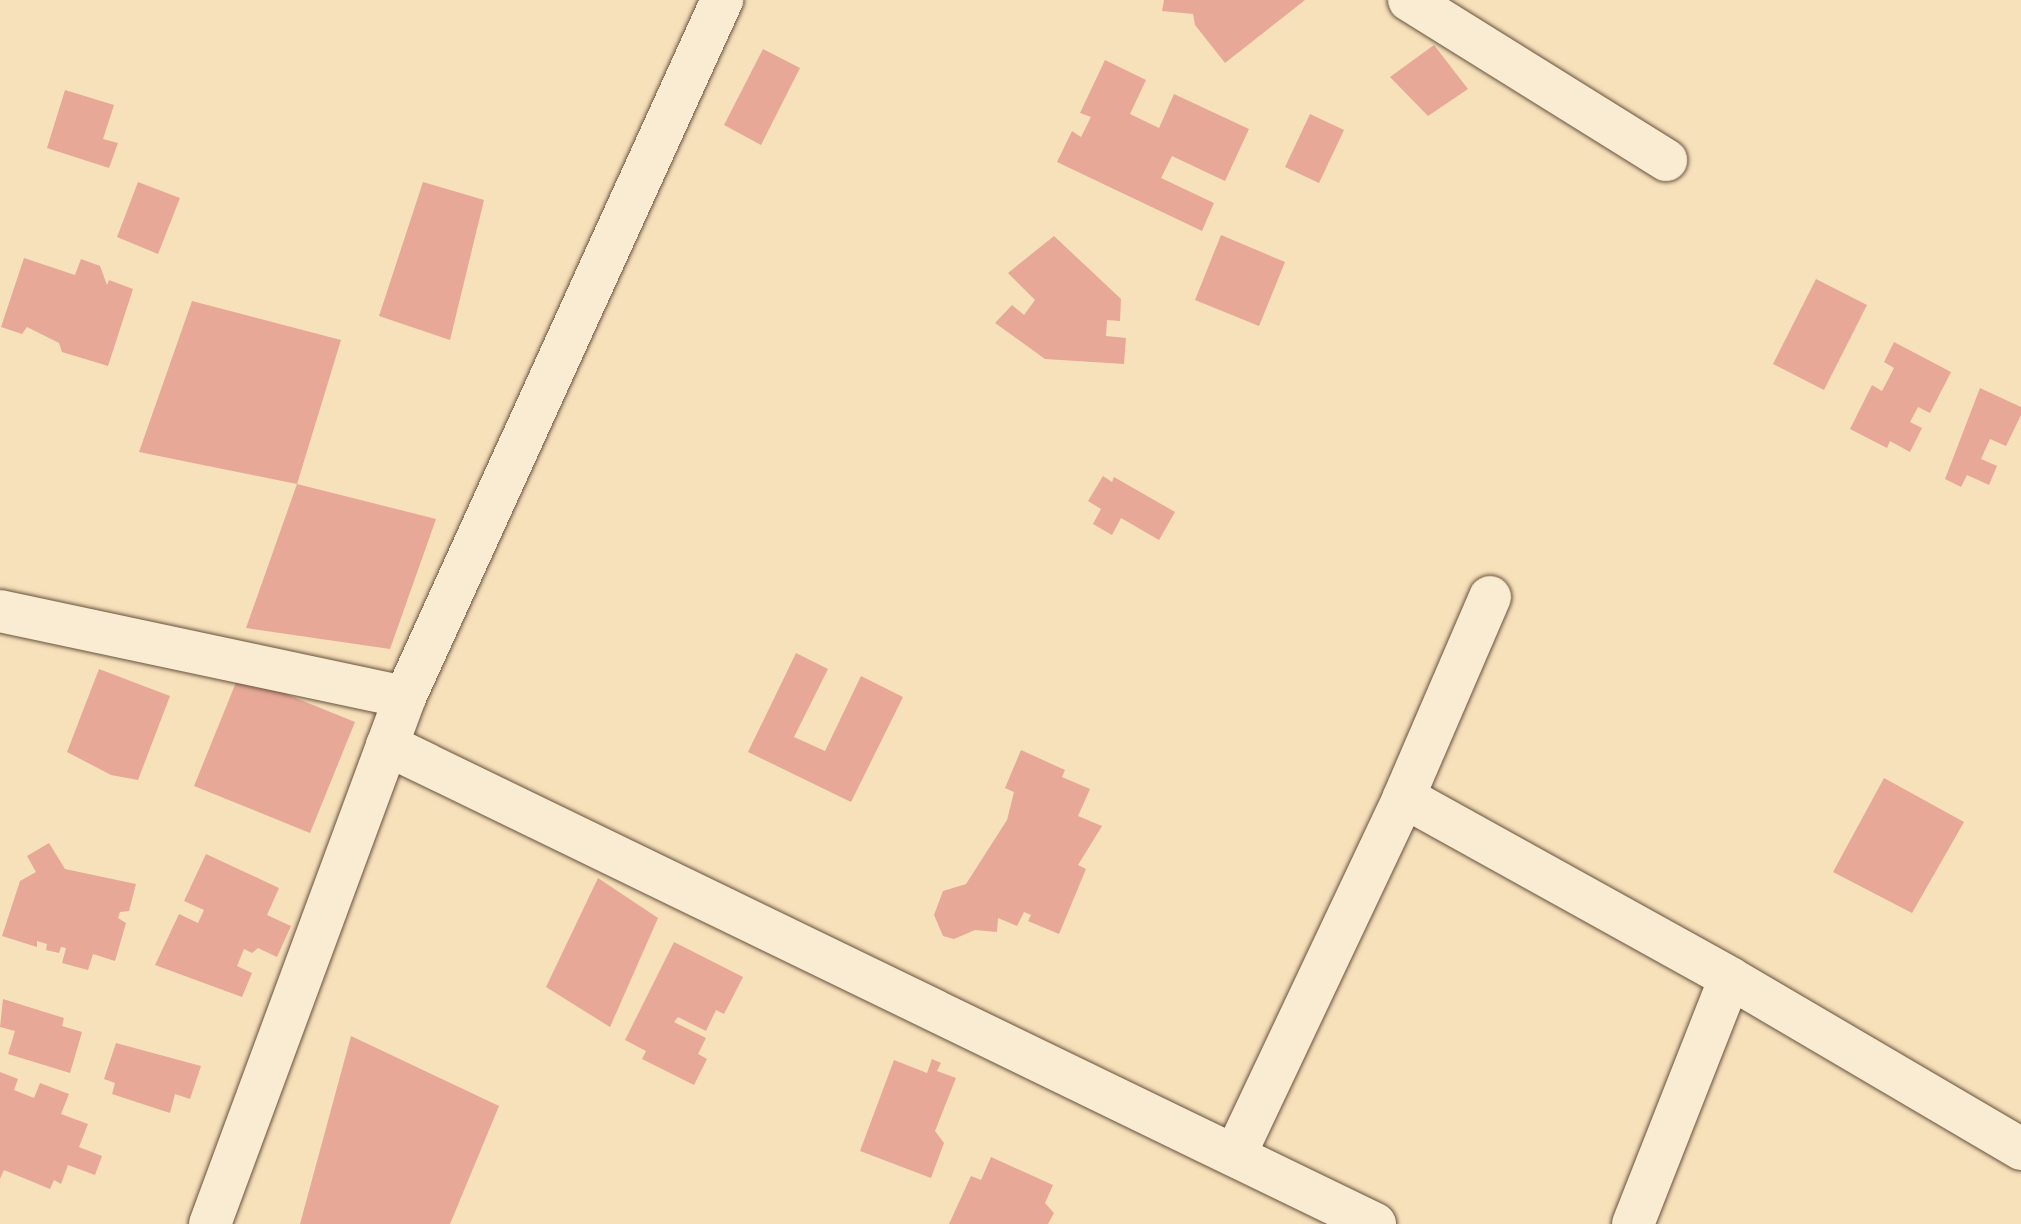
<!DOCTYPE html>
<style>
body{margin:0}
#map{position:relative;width:2021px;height:1224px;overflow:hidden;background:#f7e1bb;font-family:Cardo,serif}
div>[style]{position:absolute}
.building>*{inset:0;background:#e7a897}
.roads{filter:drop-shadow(0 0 2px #68523d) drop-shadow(0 0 2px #68523d)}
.minor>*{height:42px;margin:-21px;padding:0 21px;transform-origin:21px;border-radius:21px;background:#faecd3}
span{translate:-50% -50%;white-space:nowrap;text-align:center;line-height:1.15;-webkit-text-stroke:6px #faecd3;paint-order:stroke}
</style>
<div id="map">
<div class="building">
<i style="clip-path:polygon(1164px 0,1305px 0,1225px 63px,1195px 25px,1193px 14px,1162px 11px)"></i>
<i style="clip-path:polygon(1434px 45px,1468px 89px,1428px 116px,1390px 77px)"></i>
<i style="clip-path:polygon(763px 49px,800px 68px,761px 145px,724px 125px)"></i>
<i style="clip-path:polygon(1105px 60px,1146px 80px,1130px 114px,1159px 128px,1174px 94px,1249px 129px,1225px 181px,1172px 156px,1161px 178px,1214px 203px,1202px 231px,1057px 162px,1072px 131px,1081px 137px,1091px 117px,1080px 113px)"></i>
<i style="clip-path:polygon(65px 90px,114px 105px,103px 139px,118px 143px,109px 168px,47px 148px)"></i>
<i style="clip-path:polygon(1310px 114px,1344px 130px,1319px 183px,1285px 167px)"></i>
<i style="clip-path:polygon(138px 182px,180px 198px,158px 254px,117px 237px)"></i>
<i style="clip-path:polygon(423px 182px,484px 200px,450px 340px,379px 316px)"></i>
<i style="clip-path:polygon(1221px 235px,1285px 262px,1259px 326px,1195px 300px)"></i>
<i style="clip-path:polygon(1054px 236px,1121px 299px,1120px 321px,1107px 320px,1106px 336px,1126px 338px,1124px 364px,1045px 359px,995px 323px,1012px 305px,1024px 315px,1035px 300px,1008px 273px)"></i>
<i style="clip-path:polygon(24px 258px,75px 275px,81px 259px,100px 266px,107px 285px,109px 280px,133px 289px,108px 366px,62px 352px,59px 343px,27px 327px,22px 334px,1px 327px)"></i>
<i style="clip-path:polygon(1816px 279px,1867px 305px,1824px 390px,1773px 364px)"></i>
<i style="clip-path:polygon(192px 301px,341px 340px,297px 484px,139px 452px)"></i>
<i style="clip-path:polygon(1894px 342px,1951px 372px,1930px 413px,1918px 407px,1910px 422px,1922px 428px,1910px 452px,1890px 441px,1887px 448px,1850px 429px,1872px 385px,1882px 391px,1894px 368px,1884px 362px)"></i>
<i style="clip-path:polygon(1980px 388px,2021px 407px,2021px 415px,2006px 446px,1990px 439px,1981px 459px,1997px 466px,1989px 485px,1967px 475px,1961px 487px,1945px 479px)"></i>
<i style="clip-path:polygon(1103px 476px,1112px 482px,1114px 477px,1175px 512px,1159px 540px,1121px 518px,1112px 535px,1093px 524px,1101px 509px,1088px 501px)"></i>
<i style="clip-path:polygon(297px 484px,436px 519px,390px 649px,246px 628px)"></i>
<i style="clip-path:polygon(796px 653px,828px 669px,794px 737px,825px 751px,861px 676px,903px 697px,851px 802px,748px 752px)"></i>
<i style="clip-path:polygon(99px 669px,170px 696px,138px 780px,111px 775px,67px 752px)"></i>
<i style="clip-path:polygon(239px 675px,355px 722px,310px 833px,194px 786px)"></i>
<i style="clip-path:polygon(1021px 750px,1065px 770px,1062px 777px,1090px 789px,1078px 816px,1102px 826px,1078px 865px,1086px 869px,1059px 934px,1028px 921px,1031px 915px,1024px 912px,1017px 926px,998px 918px,997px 932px,975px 930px,954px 939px,943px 936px,934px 915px,943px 891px,966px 884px,1007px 820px,1014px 792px,1005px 788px)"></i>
<i style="clip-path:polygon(1884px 778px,1964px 822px,1912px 913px,1833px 872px)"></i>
<i style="clip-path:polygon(49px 843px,65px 869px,136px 884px,129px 911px,120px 912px,118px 918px,126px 923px,115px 961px,93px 954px,88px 970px,62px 963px,66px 948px,61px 947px,59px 953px,46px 950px,47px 944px,37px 941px,37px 947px,2px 936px,20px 881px,36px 872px,27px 856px)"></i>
<i style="clip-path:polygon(206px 854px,279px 888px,267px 915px,291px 926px,277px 957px,258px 948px,252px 953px,244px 949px,237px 966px,252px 973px,242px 997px,155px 965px,179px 914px,198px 923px,204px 910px,184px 901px)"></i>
<i style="clip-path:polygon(598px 878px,658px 918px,610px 1027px,546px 987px)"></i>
<i style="clip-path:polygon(674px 942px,743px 977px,724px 1014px,716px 1010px,706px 1031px,678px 1017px,674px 1022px,706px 1038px,698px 1054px,707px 1059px,694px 1085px,642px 1059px,646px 1051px,625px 1040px)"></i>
<i style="clip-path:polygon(3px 999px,64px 1018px,62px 1026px,82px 1032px,70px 1073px,8px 1054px,15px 1031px,0 1027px)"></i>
<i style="clip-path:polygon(351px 1036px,499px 1106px,450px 1224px,300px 1224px)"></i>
<i style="clip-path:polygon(116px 1043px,201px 1066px,190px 1099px,175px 1094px,170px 1113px,112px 1094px,115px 1083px,104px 1079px)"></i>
<i style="clip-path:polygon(932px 1059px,941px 1063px,937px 1071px,956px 1078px,935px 1131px,944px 1143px,931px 1178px,860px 1151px,894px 1060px,927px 1073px)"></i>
<i style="clip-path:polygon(0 1072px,18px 1079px,14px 1090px,34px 1098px,40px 1083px,69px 1094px,61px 1114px,88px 1124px,79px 1147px,102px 1156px,95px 1175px,68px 1165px,61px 1184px,54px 1180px,50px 1189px,4px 1170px,0 1179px)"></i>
<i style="clip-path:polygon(991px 1157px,1053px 1185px,1045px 1203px,1054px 1213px,1048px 1224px,949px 1224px,971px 1176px,981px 1180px)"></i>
</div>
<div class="roads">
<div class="minor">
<i style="left:1409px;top:0;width:303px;rotate:31.9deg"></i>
<i style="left:1490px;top:597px;width:218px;rotate:113.3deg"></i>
<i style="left:1404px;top:797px;width:373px;rotate:29deg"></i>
<i style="left:1730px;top:978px;width:338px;rotate:30.4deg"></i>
<i style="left:0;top:611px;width:414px;rotate:12deg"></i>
<i style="left:387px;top:745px;width:1098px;rotate:25.86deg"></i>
<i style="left:1235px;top:1155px;width:396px;rotate:-64.7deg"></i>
<i style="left:210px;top:1224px;width:562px;rotate:-69.69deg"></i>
<i style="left:405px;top:697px;width:766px;rotate:-65.54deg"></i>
<i style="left:1633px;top:1224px;width:264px;rotate:-68.5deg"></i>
</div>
</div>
</div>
